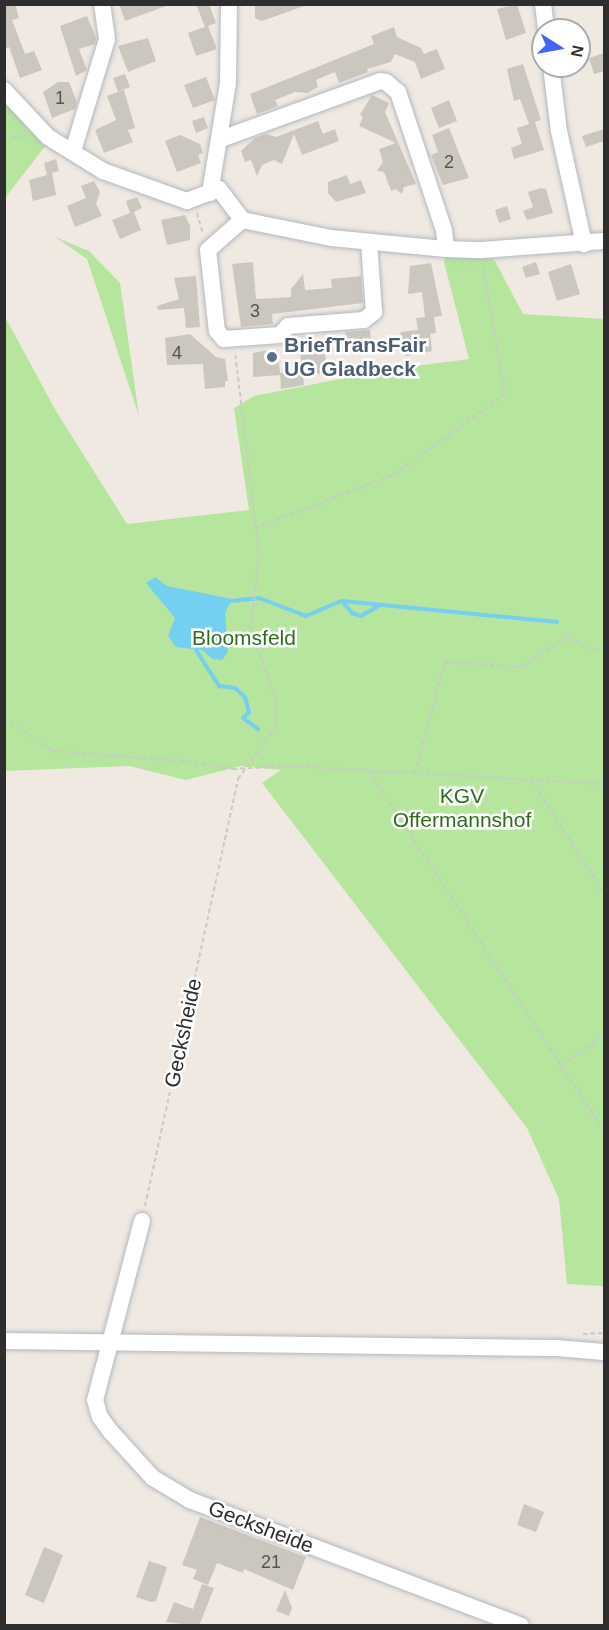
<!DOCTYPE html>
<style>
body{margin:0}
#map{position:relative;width:609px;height:1630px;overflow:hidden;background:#efe9e1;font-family:Helvetica,sans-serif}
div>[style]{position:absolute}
.green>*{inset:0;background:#b6e59e}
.water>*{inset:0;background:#75cff0}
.stream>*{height:4px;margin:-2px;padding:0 2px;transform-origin:2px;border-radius:2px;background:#75cff0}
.building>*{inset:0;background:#cbc7bf}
.path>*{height:2px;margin-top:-1px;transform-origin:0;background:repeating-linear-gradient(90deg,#c9c9c9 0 4.5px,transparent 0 7.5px)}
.roads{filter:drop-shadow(0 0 2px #b4b7c1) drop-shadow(0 0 2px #b4b7c1)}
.minor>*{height:16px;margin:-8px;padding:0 8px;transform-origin:8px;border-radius:8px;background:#fff}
.dots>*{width:16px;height:16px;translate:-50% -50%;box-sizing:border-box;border:3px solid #fff;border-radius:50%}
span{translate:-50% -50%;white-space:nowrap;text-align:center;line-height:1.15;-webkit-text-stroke:5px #fff;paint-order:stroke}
.number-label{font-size:18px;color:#555452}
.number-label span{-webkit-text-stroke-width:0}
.service-label{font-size:21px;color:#4e5e75;font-weight:700}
.left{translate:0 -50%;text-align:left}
.park-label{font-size:21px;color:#2c6e1b}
.street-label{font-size:21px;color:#2e2e2e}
.frame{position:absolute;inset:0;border:6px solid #2e2e2e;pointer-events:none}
.north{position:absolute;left:531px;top:18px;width:60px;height:60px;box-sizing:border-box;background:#fff;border:2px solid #ababab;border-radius:50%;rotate:101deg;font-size:16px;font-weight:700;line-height:24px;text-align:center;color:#2e2e2e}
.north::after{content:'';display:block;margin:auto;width:21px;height:27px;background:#4264fb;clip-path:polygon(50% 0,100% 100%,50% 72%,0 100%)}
</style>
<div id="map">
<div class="green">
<i style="clip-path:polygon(4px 100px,46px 145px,5px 198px,4px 198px)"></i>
<i style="clip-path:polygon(55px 237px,89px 251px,120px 283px,139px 416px,87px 259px)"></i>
<i style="clip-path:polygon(446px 256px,494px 259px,523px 314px,604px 319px,603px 1286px,567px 1284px,559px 1199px,527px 1128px,262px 783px,281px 770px,241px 766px,186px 780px,129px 766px,5px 771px,4px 315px,56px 411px,127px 524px,249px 510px,234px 408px,254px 396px,385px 370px,469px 359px,444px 262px)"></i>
</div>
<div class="water">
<i style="clip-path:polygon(155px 577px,167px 586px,232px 599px,225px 613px,228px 652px,222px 660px,213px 659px,202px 650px,176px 647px,168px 636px,175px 618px,146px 583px)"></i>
</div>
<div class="stream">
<i style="left:231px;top:601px;width:28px;rotate:-6deg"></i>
<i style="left:259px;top:598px;width:50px;rotate:21deg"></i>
<i style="left:306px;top:616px;width:39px;rotate:-23deg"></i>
<i style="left:342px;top:601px;width:216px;rotate:5.6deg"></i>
<i style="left:342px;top:601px;width:16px;rotate:50deg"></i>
<i style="left:352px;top:613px;width:9px;rotate:18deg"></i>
<i style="left:361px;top:616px;width:22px;rotate:-30deg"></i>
<i style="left:196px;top:650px;width:43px;rotate:57.4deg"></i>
<i style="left:219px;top:686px;width:16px;rotate:7deg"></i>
<i style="left:235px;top:688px;width:13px;rotate:42deg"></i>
<i style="left:245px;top:697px;width:16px;rotate:75deg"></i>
<i style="left:249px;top:712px;width:8px;rotate:135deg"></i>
<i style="left:243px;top:718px;width:19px;rotate:36deg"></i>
</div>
<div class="building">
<i style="clip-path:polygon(4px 4px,15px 4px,19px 18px,12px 20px,25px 54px,34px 51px,42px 70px,20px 78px,9px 47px,4px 49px)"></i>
<i style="clip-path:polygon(119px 4px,166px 4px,166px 6px,125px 21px)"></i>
<i style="clip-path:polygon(196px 4px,209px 4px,216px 23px,208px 26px,217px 49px,196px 56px,188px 33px,205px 27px)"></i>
<i style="clip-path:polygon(255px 4px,304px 4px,304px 6px,262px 21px,255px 18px)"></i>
<i style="clip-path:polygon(517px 4px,526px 33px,506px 40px,497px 9px)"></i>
<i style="clip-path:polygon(87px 16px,96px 38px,95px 44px,79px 49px,87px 70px,76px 76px,60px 26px)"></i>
<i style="clip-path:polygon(394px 27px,397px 37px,421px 48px,424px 54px,437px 49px,445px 69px,421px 79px,415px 62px,395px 54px,391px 62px,367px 69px,368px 72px,339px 83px,335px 72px,316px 80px,318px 87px,308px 93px,295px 92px,275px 100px,278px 106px,257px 114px,250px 94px,374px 44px,371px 36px)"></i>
<i style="clip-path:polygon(148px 38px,156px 61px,128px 72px,118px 46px)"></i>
<i style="clip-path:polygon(604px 53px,604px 71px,594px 74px,589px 58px)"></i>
<i style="clip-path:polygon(523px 64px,541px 120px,535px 122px,544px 150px,514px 159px,511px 148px,522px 144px,517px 128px,529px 124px,520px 99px,514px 101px,507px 69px)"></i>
<i style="clip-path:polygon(125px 74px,130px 87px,118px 92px,113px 78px)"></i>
<i style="clip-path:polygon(206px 77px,215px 100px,193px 108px,184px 85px)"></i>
<i style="clip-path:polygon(58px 82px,69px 82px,77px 102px,75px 109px,52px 118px,43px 92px)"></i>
<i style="clip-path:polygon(124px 90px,135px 128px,128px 130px,133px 142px,104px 153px,95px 130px,116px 120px,107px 96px)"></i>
<i style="clip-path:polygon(372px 95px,389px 103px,385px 112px,416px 184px,404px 187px,402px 194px,396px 189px,391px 191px,384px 172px,377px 171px,383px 162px,379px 149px,396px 143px,359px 126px,363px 117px,360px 115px)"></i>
<i style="clip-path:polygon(449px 100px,457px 121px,439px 128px,431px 108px)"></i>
<i style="clip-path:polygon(204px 117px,208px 128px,196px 133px,192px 121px)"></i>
<i style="clip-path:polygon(318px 121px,323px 134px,335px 129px,339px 141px,302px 155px,294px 134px,282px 164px,274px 160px,262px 165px,257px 176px,251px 160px,245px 162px,241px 151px,255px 138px,266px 134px,276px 137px)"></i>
<i style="clip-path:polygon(449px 128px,469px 178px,443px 185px,431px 155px,438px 152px,432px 135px)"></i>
<i style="clip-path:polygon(604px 129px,604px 141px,586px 147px,582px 136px)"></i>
<i style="clip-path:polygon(180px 135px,200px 144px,203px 153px,198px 155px,201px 163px,177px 172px,165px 141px)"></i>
<i style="clip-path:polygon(56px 159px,59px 171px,52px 173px,56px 195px,33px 201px,29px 180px,47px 175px,44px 163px)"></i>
<i style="clip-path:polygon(347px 175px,350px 184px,361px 180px,366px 193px,336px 202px,328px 193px,328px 182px)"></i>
<i style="clip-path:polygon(94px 181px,100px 192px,96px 204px,102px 216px,75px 227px,67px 206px,86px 198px,81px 186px)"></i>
<i style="clip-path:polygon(541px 188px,546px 189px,553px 213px,527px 220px,523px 211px,533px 207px,528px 192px)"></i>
<i style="clip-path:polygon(137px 197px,142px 208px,134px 212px,141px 230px,120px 239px,112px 220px,130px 213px,126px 201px)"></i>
<i style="clip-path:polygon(507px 206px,511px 219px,499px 223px,495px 210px)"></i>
<i style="clip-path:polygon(185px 215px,190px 226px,190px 240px,167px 245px,161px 220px)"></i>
<i style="clip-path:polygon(253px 262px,256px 299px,291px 297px,291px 289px,303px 274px,305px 290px,332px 288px,331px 279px,361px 276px,363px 303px,272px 314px,273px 324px,241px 327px,232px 264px)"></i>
<i style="clip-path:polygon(536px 262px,540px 274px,526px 278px,522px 267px)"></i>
<i style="clip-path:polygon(431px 263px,442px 316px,434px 317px,436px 333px,430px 334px,432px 351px,406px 356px,400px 332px,418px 330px,416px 318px,425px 317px,422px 292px,408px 294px,410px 266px)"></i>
<i style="clip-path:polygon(571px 264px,580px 294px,557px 301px,548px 272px)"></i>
<i style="clip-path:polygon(196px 276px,200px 327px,186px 328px,184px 308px,158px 310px,157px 306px,179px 299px,174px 278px)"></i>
<i style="clip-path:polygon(370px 330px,372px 350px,335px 354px,346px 339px,345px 332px)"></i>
<i style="clip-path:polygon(190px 334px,216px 357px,225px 359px,228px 381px,225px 381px,225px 387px,205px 389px,203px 364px,167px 365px,165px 338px)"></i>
<i style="clip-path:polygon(314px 336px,314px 341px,324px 341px,327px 373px,303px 375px,304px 385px,281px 389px,280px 375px,253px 377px,253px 353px,268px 350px,278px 350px,280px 373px,302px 371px,299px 341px)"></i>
<i style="clip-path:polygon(524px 1504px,544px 1512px,536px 1532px,517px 1525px)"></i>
<i style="clip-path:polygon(200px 1517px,306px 1557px,293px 1590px,244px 1569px,243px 1573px,217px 1563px,208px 1585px,193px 1579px,197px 1570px,182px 1565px)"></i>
<i style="clip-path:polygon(44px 1547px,63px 1555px,44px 1603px,25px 1595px)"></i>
<i style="clip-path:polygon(149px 1561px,167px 1567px,156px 1601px,151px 1602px,136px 1597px)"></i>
<i style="clip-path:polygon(202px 1584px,214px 1588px,199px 1626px,166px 1622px,174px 1602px,193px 1609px)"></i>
<i style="clip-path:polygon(285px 1590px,292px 1608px,289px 1616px,276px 1611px)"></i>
</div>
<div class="path">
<i style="left:4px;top:137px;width:22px"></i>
<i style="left:197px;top:213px;width:22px;rotate:74deg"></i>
<i style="left:255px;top:528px;width:148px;rotate:-21deg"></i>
<i style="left:393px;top:475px;width:138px;rotate:-35.9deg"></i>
<i style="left:505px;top:394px;width:131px;rotate:-99.7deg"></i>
<i style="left:4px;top:718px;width:58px;rotate:34.5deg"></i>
<i style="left:52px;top:751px;width:142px;rotate:4.4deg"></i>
<i style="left:194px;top:762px;width:40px;rotate:10deg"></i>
<i style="left:233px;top:769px;width:58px;rotate:-3deg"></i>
<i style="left:291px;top:766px;width:314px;rotate:3.3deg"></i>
<i style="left:369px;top:771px;width:430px;rotate:56.9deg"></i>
<i style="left:415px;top:773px;width:115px;rotate:-74.9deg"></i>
<i style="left:445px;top:662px;width:76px;rotate:3.8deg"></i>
<i style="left:521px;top:667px;width:56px;rotate:-33.4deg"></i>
<i style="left:568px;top:636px;width:22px;rotate:32deg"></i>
<i style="left:587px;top:648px;width:17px;rotate:7deg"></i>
<i style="left:531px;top:780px;width:135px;rotate:57.1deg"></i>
<i style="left:561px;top:1065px;width:52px;rotate:-34.9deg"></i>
<i style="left:145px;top:1206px;width:437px;rotate:-77.7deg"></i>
<i style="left:238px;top:779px;width:63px;rotate:-54deg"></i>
<i style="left:275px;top:728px;width:28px;rotate:-88deg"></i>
<i style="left:276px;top:700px;width:74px;rotate:-109.7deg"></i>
<i style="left:251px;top:630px;width:77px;rotate:-84.1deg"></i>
<i style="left:259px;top:553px;width:202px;rotate:-96.8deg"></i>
<i style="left:583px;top:1334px;width:21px;rotate:-3deg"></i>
</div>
<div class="roads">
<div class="minor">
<i style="left:543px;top:4px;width:26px;rotate:83deg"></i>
<i style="left:551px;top:66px;width:65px;rotate:83deg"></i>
<i style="left:559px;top:131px;width:116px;rotate:77.5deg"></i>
<i style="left:4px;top:90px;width:64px;rotate:46.9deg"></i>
<i style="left:48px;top:137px;width:65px;rotate:31.7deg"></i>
<i style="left:103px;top:171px;width:89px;rotate:19.7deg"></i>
<i style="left:187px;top:201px;width:34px;rotate:-21deg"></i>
<i style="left:219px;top:189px;width:39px;rotate:53deg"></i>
<i style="left:242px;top:220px;width:91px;rotate:11.4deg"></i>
<i style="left:331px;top:238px;width:116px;rotate:5.5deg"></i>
<i style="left:446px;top:249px;width:35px;rotate:2deg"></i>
<i style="left:481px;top:250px;width:123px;rotate:-4.2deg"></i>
<i style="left:221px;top:139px;width:169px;rotate:-20deg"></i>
<i style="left:380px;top:81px;width:6px;rotate:9deg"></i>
<i style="left:386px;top:82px;width:16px;rotate:40deg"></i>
<i style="left:398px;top:92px;width:145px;rotate:71.6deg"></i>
<i style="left:444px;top:230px;width:19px;rotate:84deg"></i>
<i style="left:73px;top:151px;width:117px;rotate:-73.1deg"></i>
<i style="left:107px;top:39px;width:35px;rotate:-98deg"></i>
<i style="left:210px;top:193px;width:111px;rotate:-80.7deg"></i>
<i style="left:228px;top:83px;width:79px;rotate:-89.3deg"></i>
<i style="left:242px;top:220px;width:45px;rotate:138.6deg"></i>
<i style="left:208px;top:250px;width:81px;rotate:83.7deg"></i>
<i style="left:217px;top:331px;width:11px;rotate:49deg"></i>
<i style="left:224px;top:339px;width:56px;rotate:-4.1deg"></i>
<i style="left:280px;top:335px;width:12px;rotate:-48deg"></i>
<i style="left:288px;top:326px;width:76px;rotate:-4.5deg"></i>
<i style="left:364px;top:320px;width:13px;rotate:-39deg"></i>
<i style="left:374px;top:312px;width:70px;rotate:-94.1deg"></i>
<i style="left:142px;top:1221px;width:185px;rotate:104.7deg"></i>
<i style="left:95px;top:1400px;width:18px;rotate:74deg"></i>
<i style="left:100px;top:1417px;width:19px;rotate:54deg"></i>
<i style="left:111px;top:1432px;width:62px;rotate:47.6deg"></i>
<i style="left:153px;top:1478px;width:43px;rotate:30.7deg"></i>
<i style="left:190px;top:1500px;width:354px;rotate:20.8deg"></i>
<i style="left:4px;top:1341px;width:552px;rotate:0.73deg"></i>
<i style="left:556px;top:1348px;width:48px;rotate:4.8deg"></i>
</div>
</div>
<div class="dots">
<i style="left:272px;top:357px;background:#5c6f8a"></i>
</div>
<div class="number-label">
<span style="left:60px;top:98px">1</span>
<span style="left:449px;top:162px">2</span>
<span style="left:255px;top:311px">3</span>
<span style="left:177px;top:353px">4</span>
<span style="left:271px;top:1562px">21</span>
</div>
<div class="service-label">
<span class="left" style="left:284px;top:357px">BriefTransFair<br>UG Gladbeck</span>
</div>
<div class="park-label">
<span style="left:244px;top:638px">Bloomsfeld</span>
<span style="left:462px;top:808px">KGV<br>Offermannshof</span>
</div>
<div class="street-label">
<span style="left:183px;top:1033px;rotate:-78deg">Gecksheide</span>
<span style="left:261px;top:1527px;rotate:21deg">Gecksheide</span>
</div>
<div class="frame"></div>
<div class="north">N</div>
</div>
